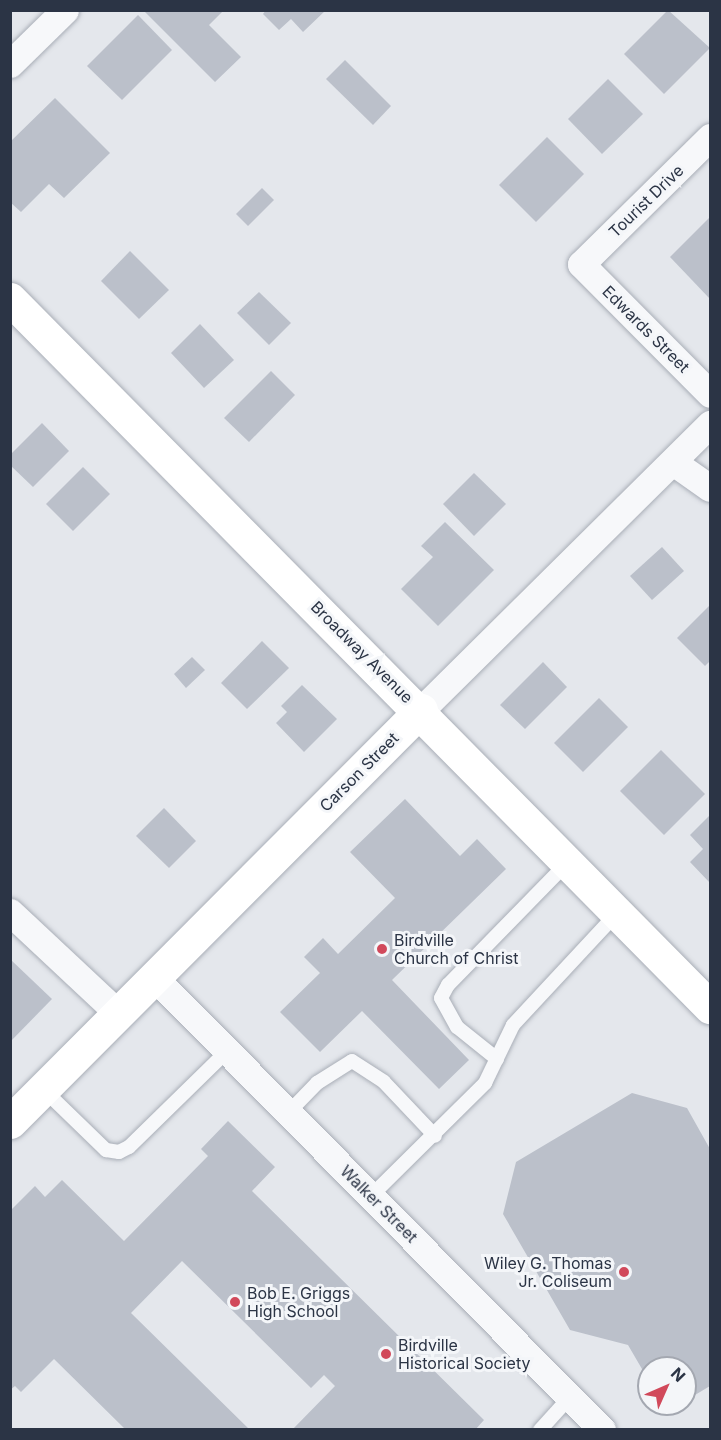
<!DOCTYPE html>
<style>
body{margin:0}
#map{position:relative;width:721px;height:1440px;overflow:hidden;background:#e4e7ec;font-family:Inter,sans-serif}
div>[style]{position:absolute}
.building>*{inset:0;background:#bbc0ca}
.roads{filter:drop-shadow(0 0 2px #a9aeb7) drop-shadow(0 0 2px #a9aeb7)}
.lane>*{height:14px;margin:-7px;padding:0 7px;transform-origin:7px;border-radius:7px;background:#f7f8fa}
.street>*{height:27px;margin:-13.5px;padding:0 13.5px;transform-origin:13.5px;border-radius:13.5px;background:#f7f8fa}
.secondary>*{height:33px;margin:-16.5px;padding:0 16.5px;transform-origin:16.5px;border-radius:16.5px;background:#fff}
.dots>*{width:16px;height:16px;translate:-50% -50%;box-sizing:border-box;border:3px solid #f4f6f9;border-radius:50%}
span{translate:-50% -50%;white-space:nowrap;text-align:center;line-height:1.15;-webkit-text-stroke:6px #f4f6f9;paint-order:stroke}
.street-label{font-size:16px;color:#2b3445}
.poi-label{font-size:16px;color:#2b3445}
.left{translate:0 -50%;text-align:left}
.right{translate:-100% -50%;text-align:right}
.frame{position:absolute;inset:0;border:12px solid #2b3445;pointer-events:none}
.north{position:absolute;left:637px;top:1356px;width:60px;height:60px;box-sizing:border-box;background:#f4f6f9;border:2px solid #a4a8b1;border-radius:50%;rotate:45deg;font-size:16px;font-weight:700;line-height:24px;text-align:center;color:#2b3445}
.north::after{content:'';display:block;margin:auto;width:21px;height:27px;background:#d1495b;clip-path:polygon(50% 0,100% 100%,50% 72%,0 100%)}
</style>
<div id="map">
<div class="building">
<i style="clip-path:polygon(143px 10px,224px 10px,209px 25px,241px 57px,215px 82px)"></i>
<i style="clip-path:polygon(266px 10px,326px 10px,303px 32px,291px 19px,279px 30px,263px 14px)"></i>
<i style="clip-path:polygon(668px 10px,710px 48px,664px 94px,624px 54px)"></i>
<i style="clip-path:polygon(138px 15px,172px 50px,122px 100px,87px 66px)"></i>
<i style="clip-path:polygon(345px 60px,391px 106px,373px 125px,326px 79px)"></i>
<i style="clip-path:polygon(608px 79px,643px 114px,602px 154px,568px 119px)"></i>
<i style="clip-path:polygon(55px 98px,110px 153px,64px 198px,49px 184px,21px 212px,10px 202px,10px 142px)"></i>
<i style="clip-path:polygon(547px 137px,584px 174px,536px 222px,499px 185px)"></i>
<i style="clip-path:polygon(262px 188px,274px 200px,248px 226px,236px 214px)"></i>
<i style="clip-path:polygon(710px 217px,710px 299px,670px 257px)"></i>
<i style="clip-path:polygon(130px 251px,169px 290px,139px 319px,101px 281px)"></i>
<i style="clip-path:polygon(259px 292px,291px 323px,269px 345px,237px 313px)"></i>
<i style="clip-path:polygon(200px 324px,234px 360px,204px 388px,171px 353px)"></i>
<i style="clip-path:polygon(271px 371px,295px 395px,249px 442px,224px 418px)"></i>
<i style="clip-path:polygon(42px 423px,69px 451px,33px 487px,10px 465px,10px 455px)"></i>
<i style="clip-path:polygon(83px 467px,110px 494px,73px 531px,46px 504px)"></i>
<i style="clip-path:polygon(474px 473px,506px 504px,474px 536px,443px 504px)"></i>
<i style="clip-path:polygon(445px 522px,494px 570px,438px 626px,401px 589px,433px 557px,421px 546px)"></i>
<i style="clip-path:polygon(662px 547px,684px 571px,652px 600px,630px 576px)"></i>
<i style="clip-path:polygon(710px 605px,710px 661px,705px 666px,677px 638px)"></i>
<i style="clip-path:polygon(262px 641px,289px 668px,247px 709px,221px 683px)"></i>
<i style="clip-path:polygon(192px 657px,205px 670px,186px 688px,174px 674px)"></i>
<i style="clip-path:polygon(543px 662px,567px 687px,525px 729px,500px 705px)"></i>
<i style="clip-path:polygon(302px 685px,337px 719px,304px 752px,276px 723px,287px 712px,281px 706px)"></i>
<i style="clip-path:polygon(599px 698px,628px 727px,583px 772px,554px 743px)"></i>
<i style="clip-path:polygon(661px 750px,705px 794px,664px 835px,620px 791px)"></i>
<i style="clip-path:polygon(405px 799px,460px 856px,477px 839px,506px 869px,392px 980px,469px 1060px,439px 1089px,362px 1011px,320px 1052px,280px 1012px,320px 973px,304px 957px,323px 938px,338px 954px,395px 898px,350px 852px)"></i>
<i style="clip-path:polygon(164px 808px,196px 841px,169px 868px,136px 836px)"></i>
<i style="clip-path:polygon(710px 815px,710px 883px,690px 862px,703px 849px,690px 835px)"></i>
<i style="clip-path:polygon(10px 959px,52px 999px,10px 1042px)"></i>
<i style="clip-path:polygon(632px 1093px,687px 1108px,710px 1149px,710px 1386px,685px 1401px,685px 1368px,649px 1368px,649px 1381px,628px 1345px,570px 1330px,503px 1214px,516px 1162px)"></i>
<i style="clip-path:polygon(228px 1121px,275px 1167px,252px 1191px,484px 1420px,475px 1430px,292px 1430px,335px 1386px,324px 1375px,311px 1388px,182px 1261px,131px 1313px,250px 1430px,126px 1430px,54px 1359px,21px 1392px,15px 1386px,10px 1390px,10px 1211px,35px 1186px,45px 1197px,62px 1180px,124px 1241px,208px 1156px,201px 1149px)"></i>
<i style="clip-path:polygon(663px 1404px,680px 1404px,667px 1411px)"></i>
</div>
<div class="roads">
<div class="lane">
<i style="left:497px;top:1059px;width:51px;rotate:-141.3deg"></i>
<i style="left:457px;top:1027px;width:33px;rotate:-119deg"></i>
<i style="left:441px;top:998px;width:15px;rotate:-62deg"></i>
<i style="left:448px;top:985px;width:170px;rotate:-45.7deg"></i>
<i style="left:43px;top:1089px;width:88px;rotate:44.1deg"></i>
<i style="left:106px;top:1150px;width:13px;rotate:9deg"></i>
<i style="left:119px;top:1152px;width:11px;rotate:-27deg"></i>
<i style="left:129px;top:1147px;width:137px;rotate:-44.4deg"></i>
<i style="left:288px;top:1113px;width:42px;rotate:-46deg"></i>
<i style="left:317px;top:1083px;width:41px;rotate:-32.2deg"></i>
<i style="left:352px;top:1061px;width:38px;rotate:33deg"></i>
<i style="left:384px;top:1082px;width:74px;rotate:46.6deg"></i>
<i style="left:371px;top:1196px;width:161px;rotate:-44.7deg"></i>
<i style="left:485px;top:1083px;width:64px;rotate:-64.2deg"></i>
<i style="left:513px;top:1025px;width:154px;rotate:-47.1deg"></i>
<i style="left:540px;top:1430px;width:45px;rotate:-47.7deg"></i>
</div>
<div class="street">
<i style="left:10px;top:64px;width:77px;rotate:-44.5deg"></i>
<i style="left:710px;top:137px;width:181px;rotate:135.4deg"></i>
<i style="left:581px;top:264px;width:183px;rotate:45.2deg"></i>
<i style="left:673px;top:462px;width:45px;rotate:35.1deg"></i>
<i style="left:421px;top:710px;width:407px;rotate:-44.7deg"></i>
<i style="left:10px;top:912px;width:149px;rotate:43.1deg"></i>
<i style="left:155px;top:978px;width:636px;rotate:45.32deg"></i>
</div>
<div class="secondary">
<i style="left:10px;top:299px;width:996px;rotate:45.33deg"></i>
<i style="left:10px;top:1122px;width:582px;rotate:-45.07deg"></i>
</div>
</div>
<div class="dots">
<i style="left:382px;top:949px;background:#d1495b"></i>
<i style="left:624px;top:1272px;background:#d1495b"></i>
<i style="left:235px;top:1302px;background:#d1495b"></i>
<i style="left:386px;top:1354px;background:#d1495b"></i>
</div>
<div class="street-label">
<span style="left:646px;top:201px;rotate:-44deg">Tourist Drive</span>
<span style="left:646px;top:329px;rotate:45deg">Edwards Street</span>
<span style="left:362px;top:652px;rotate:45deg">Broadway Avenue</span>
<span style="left:359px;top:772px;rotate:-45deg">Carson Street</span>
<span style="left:379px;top:1204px;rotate:45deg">Walker Street</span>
</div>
<div class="poi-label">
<span class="left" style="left:394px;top:949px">Birdville<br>Church of Christ</span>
<span class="right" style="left:612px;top:1272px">Wiley G. Thomas<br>Jr. Coliseum</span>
<span class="left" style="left:247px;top:1302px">Bob E. Griggs<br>High School</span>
<span class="left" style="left:398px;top:1354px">Birdville<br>Historical Society</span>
</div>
<div class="frame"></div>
<div class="north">N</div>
</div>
